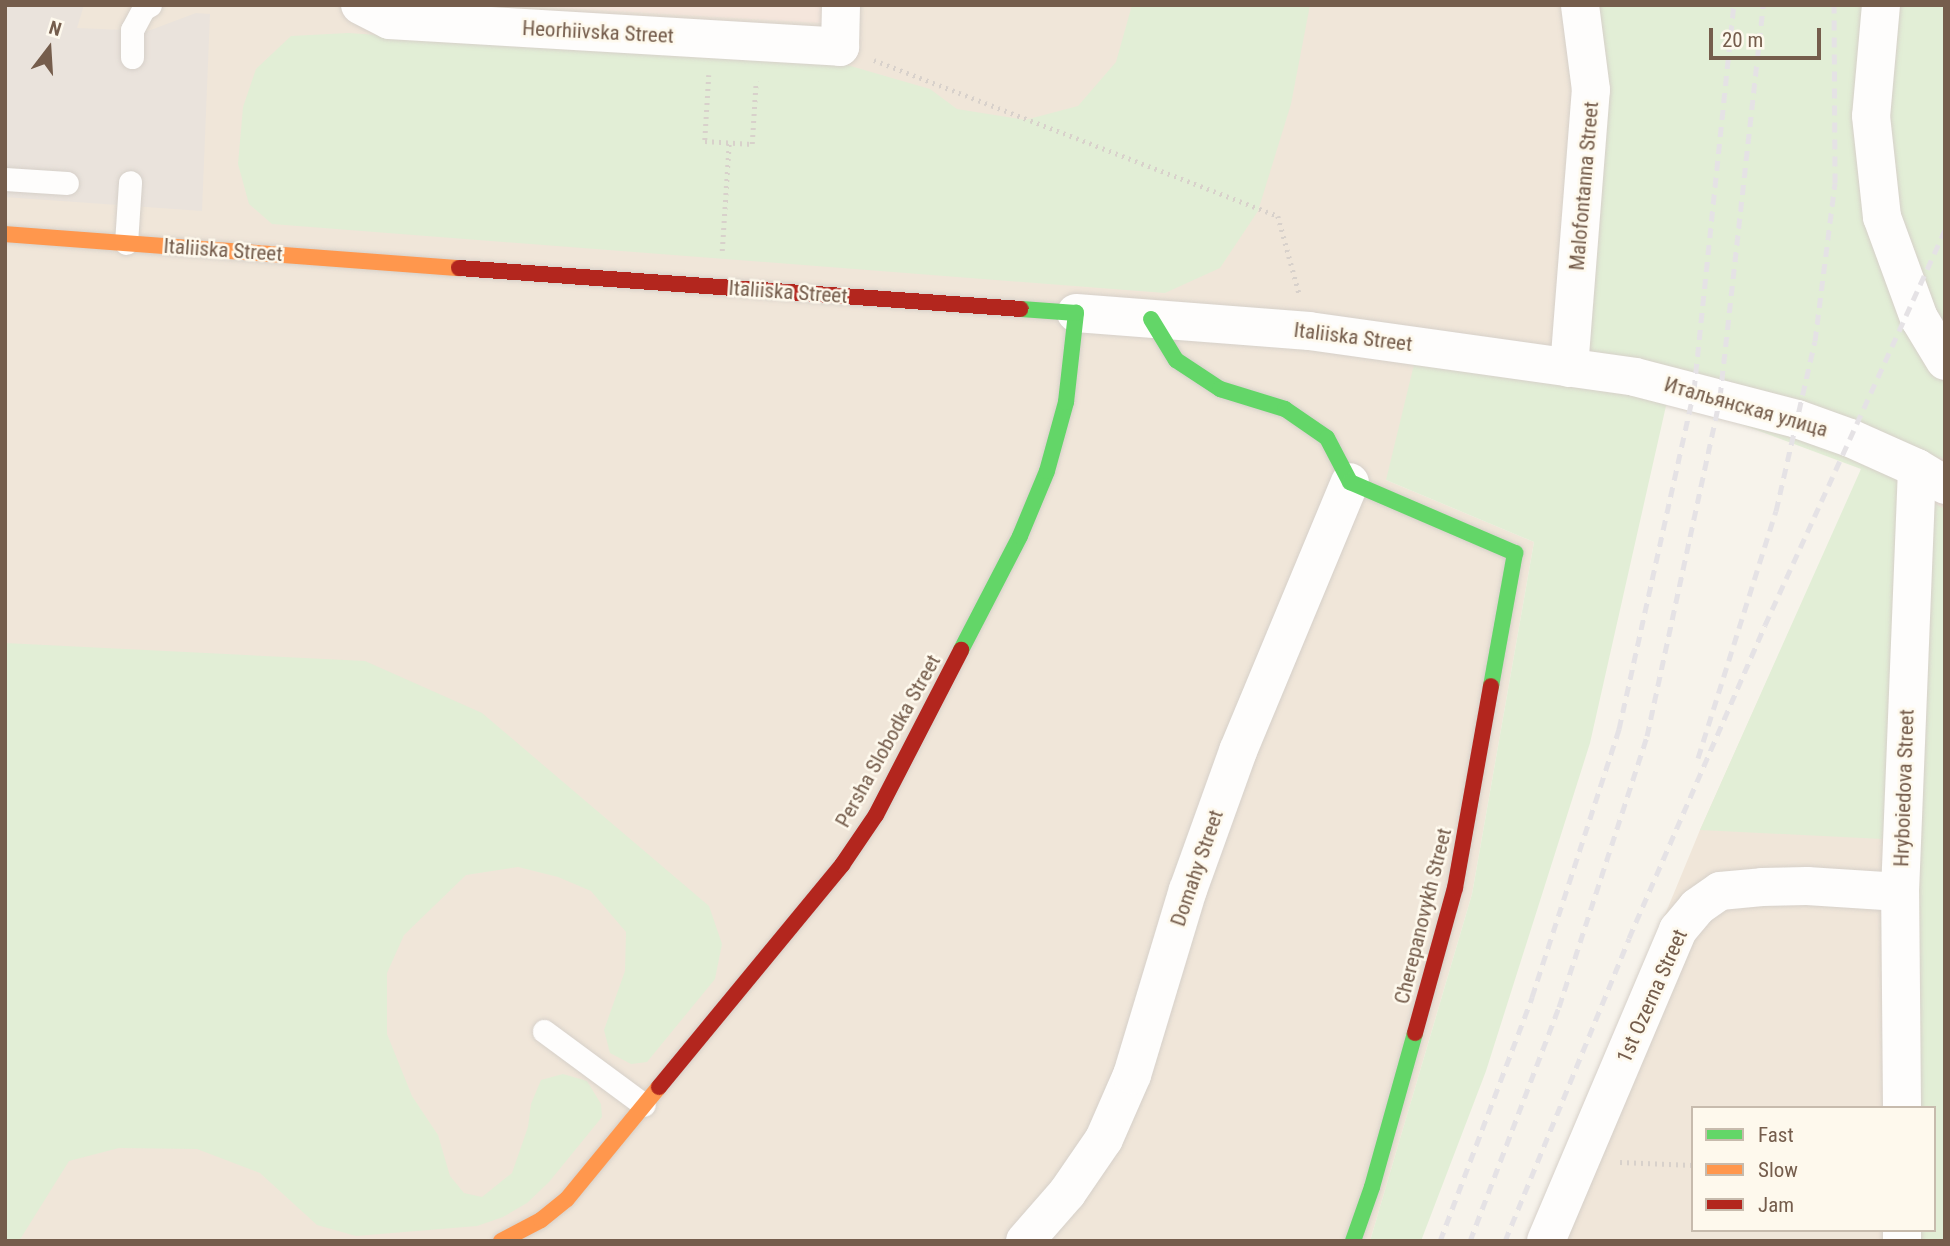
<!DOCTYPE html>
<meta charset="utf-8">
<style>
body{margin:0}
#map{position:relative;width:1950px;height:1246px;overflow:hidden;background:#f7f3eb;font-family:"Roboto Condensed",sans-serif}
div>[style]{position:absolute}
.residential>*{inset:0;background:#f0e6d9}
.commercial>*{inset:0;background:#f5e6dc}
.industrial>*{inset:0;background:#eae3dc}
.green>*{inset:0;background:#e2eed6}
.path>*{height:4.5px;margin-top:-2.25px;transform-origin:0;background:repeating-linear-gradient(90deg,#d8d1cb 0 2px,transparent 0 7px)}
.roads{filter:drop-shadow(0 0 2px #d6d0c9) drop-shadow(0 0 2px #d6d0c9)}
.lane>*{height:23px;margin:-11.5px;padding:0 11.5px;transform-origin:11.5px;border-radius:11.5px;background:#fefdfc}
.street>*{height:38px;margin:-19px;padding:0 19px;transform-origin:19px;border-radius:19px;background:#fefdfc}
.fast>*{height:16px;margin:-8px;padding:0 8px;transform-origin:8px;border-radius:8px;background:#63d668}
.slow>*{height:16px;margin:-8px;padding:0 8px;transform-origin:8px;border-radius:8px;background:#ff974d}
.jam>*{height:16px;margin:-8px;padding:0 8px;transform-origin:8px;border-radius:8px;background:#b3261e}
.rail>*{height:5px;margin-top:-2.5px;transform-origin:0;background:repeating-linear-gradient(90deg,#e5e2e5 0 10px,transparent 0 17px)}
span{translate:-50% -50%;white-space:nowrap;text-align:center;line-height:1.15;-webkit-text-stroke:5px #fef9ed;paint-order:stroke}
.street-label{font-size:21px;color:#755d4c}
.frame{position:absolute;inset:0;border:7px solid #755d4c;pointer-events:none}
.legend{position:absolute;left:1691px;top:1106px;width:245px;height:126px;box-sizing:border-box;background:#fef9ed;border:2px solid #c7bbad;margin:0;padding:9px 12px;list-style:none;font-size:21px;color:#755d4c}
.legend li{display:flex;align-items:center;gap:14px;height:35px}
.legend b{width:35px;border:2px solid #c7bbad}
.north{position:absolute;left:14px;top:14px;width:70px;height:70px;-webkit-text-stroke:5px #fef9ed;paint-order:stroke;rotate:17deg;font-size:19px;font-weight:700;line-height:28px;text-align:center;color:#755d4c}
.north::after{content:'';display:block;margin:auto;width:24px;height:32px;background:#755d4c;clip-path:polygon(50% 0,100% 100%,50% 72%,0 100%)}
.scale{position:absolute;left:1709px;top:28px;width:112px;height:32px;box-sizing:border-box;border:4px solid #755d4c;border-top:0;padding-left:9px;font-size:21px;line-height:24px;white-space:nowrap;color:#755d4c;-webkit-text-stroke:5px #fef9ed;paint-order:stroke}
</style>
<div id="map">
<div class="residential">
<i style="clip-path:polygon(5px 5px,1598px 5px,1587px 351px,1386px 480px,1534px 542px,1472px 894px,1370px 1241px,5px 1241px)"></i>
<i style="clip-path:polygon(evenodd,1940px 457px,1945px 460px,1945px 1241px,1530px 1241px,1700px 830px,1862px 469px,1940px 457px,1693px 1108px,1934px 1108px,1934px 1230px,1693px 1230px,1693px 1108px)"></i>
</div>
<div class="commercial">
<i style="clip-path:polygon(511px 5px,822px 5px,821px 23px)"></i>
</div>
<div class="industrial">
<i style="clip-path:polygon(5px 5px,84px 5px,77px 28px,148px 31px,196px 13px,210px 14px,202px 211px,5px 197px)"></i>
</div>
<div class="green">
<i style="clip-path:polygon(1132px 5px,1310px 5px,1291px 104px,1258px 211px,1220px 268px,1165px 293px,272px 224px,249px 204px,238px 164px,243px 107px,256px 69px,291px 36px,348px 33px,847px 65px,930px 89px,957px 109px,1025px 120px,1078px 106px,1116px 62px)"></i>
<i style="clip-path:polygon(1598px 5px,1945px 5px,1945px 460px,1940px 457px,1907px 494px,1902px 840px,1700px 830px,1861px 469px,1668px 397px,1590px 743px,1486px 1071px,1421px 1241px,1370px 1241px,1472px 894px,1534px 542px,1386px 480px,1417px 352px,1582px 377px)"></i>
<i style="clip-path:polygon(1925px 498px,1945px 509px,1945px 1241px,1909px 1241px,1910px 1230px,1934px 1230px,1934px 1108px,1912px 1108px)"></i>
<i style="clip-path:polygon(5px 643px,365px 661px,482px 713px,709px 906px,722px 944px,715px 979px,647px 1062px,631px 1064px,610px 1053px,604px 1030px,625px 971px,626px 932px,591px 891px,558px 877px,518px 867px,466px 875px,404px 935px,387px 973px,387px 1034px,412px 1096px,438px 1135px,450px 1176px,464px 1193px,482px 1197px,512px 1173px,528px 1127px,531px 1104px,541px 1080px,563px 1074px,587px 1081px,601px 1104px,602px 1117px,549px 1182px,527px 1203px,503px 1217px,477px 1226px,356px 1236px,317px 1225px,260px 1173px,197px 1149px,119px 1148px,69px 1161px,19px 1241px,5px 1241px)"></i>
</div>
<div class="path">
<i style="left:874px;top:60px;width:433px;rotate:21.1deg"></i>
<i style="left:1278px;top:216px;width:80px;rotate:74.7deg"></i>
<i style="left:709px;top:75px;width:66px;rotate:93.5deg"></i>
<i style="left:705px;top:141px;width:47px;rotate:3.7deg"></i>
<i style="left:752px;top:144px;width:63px;rotate:-86.4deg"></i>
<i style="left:722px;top:251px;width:108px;rotate:-86.3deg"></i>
<i style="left:1620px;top:1162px;width:73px;rotate:2.4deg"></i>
</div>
<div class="roads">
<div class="lane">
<i style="left:132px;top:57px;width:27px;rotate:-90deg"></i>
<i style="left:132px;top:30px;width:24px;rotate:-62deg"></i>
<i style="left:143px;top:9px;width:8px;rotate:-30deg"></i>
<i style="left:5px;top:179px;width:62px;rotate:3.7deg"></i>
<i style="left:126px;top:243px;width:61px;rotate:-86.2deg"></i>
<i style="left:544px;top:1031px;width:124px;rotate:36.5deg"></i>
</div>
<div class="street">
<i style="left:360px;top:5px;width:33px;rotate:27deg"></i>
<i style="left:389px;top:20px;width:452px;rotate:3.4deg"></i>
<i style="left:840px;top:47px;width:42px;rotate:-88.6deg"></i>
<i style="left:1881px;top:5px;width:111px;rotate:95.1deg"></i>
<i style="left:1871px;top:116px;width:102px;rotate:83.8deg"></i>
<i style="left:1882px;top:217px;width:108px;rotate:69.9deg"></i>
<i style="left:1919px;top:318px;width:50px;rotate:58.8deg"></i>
<i style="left:1076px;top:313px;width:234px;rotate:4.4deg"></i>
<i style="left:1309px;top:331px;width:329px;rotate:8deg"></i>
<i style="left:1635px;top:377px;width:167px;rotate:14.5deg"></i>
<i style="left:1797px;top:419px;width:56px;rotate:19.7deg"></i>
<i style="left:1850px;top:438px;width:73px;rotate:24.1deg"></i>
<i style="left:1917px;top:468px;width:33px;rotate:31deg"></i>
<i style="left:1569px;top:368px;width:279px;rotate:-85.5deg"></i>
<i style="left:1591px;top:90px;width:86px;rotate:-97.4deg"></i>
<i style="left:1902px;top:1108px;width:216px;rotate:-90.5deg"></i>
<i style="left:1900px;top:892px;width:424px;rotate:-87.7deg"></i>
<i style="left:1025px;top:1241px;width:64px;rotate:-48.8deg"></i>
<i style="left:1067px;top:1193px;width:65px;rotate:-55.6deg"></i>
<i style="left:1104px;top:1139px;width:70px;rotate:-66.4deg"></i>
<i style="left:1132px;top:1075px;width:193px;rotate:-73.2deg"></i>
<i style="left:1188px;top:890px;width:148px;rotate:-70.2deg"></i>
<i style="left:1238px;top:751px;width:291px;rotate:-67.4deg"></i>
<i style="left:1546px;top:1241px;width:338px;rotate:-67deg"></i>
<i style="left:1678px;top:930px;width:30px;rotate:-50deg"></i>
<i style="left:1697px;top:907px;width:28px;rotate:-35deg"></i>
<i style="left:1720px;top:891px;width:42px;rotate:-5.4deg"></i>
<i style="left:1762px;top:887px;width:45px;rotate:-1.3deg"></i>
<i style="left:1807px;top:886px;width:93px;rotate:3.7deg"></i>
<i style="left:1902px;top:1241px;width:11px;rotate:-90deg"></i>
</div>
<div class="fast">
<i style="left:1151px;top:319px;width:48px;rotate:58.6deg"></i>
<i style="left:1176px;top:360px;width:53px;rotate:33.4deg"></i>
<i style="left:1220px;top:389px;width:68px;rotate:17.1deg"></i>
<i style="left:1285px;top:409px;width:51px;rotate:34.6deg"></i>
<i style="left:1327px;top:438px;width:50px;rotate:62.4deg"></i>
<i style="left:1350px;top:482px;width:180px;rotate:23.3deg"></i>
<i style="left:1515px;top:553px;width:135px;rotate:100.2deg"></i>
<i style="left:961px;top:650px;width:128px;rotate:-62.6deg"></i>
<i style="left:1020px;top:536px;width:70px;rotate:-67.4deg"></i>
<i style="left:1047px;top:471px;width:72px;rotate:-74.6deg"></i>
<i style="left:1066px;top:402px;width:90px;rotate:-83.6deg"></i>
<i style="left:1076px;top:313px;width:55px;rotate:-175.8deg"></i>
<i style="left:1353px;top:1241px;width:57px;rotate:-70.6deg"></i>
<i style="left:1372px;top:1187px;width:160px;rotate:-74.4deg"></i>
</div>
<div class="slow">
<i style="left:5px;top:234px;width:455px;rotate:4.3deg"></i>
<i style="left:501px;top:1241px;width:45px;rotate:-27.7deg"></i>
<i style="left:541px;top:1220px;width:33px;rotate:-39deg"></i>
<i style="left:567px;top:1199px;width:145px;rotate:-50.6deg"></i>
</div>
<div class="jam">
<i style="left:459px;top:268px;width:563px;rotate:4.17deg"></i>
<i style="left:1415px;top:1033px;width:150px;rotate:-74.6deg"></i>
<i style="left:1455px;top:888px;width:205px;rotate:-79.9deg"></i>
<i style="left:659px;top:1087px;width:288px;rotate:-50.5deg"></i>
<i style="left:842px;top:865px;width:60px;rotate:-55.8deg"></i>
<i style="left:876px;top:815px;width:186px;rotate:-62.7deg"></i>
</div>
</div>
<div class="rail">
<i style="left:1698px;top:758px;width:259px;rotate:-72.5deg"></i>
<i style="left:1776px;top:511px;width:174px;rotate:-77.1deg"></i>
<i style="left:1815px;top:341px;width:159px;rotate:-82.8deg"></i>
<i style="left:1835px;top:183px;width:178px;rotate:-90.3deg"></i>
<i style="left:1440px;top:1241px;width:261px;rotate:-69.3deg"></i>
<i style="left:1532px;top:997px;width:282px;rotate:-72deg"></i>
<i style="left:1619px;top:729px;width:347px;rotate:-77.5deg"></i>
<i style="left:1694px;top:390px;width:387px;rotate:-84.1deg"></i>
<i style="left:1470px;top:1241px;width:250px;rotate:-69.2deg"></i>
<i style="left:1559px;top:1007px;width:285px;rotate:-72deg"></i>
<i style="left:1647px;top:736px;width:347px;rotate:-77.8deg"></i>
<i style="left:1720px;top:397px;width:394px;rotate:-83.7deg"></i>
<i style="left:1505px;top:1241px;width:327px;rotate:-67.7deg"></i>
<i style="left:1629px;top:938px;width:341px;rotate:-66.5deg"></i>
<i style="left:1765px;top:625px;width:434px;rotate:-65.5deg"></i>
</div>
<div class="street-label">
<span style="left:598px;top:32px;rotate:3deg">Heorhiivska Street</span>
<span style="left:1584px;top:186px;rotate:-85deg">Malofontanna Street</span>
<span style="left:223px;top:250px;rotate:4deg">Italiiska Street</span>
<span style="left:788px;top:292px;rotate:4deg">Italiiska Street</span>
<span style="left:1353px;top:337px;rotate:7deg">Italiiska Street</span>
<span style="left:1746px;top:407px;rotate:16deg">Итальянская улица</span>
<span style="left:888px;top:741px;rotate:-61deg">Persha Slobodka Street</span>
<span style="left:1904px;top:788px;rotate:-88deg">Hryboiedova Street</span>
<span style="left:1197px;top:868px;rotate:-71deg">Domahy Street</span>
<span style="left:1423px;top:916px;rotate:-76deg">Cherepanovykh Street</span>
<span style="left:1652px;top:996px;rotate:-66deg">1st Ozerna Street</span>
</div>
<div class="frame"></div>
<ul class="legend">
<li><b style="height:9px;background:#63d668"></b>Fast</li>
<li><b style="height:9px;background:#ff974d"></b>Slow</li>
<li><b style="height:9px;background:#b3261e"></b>Jam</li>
</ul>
<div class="north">N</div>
<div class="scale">20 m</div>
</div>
